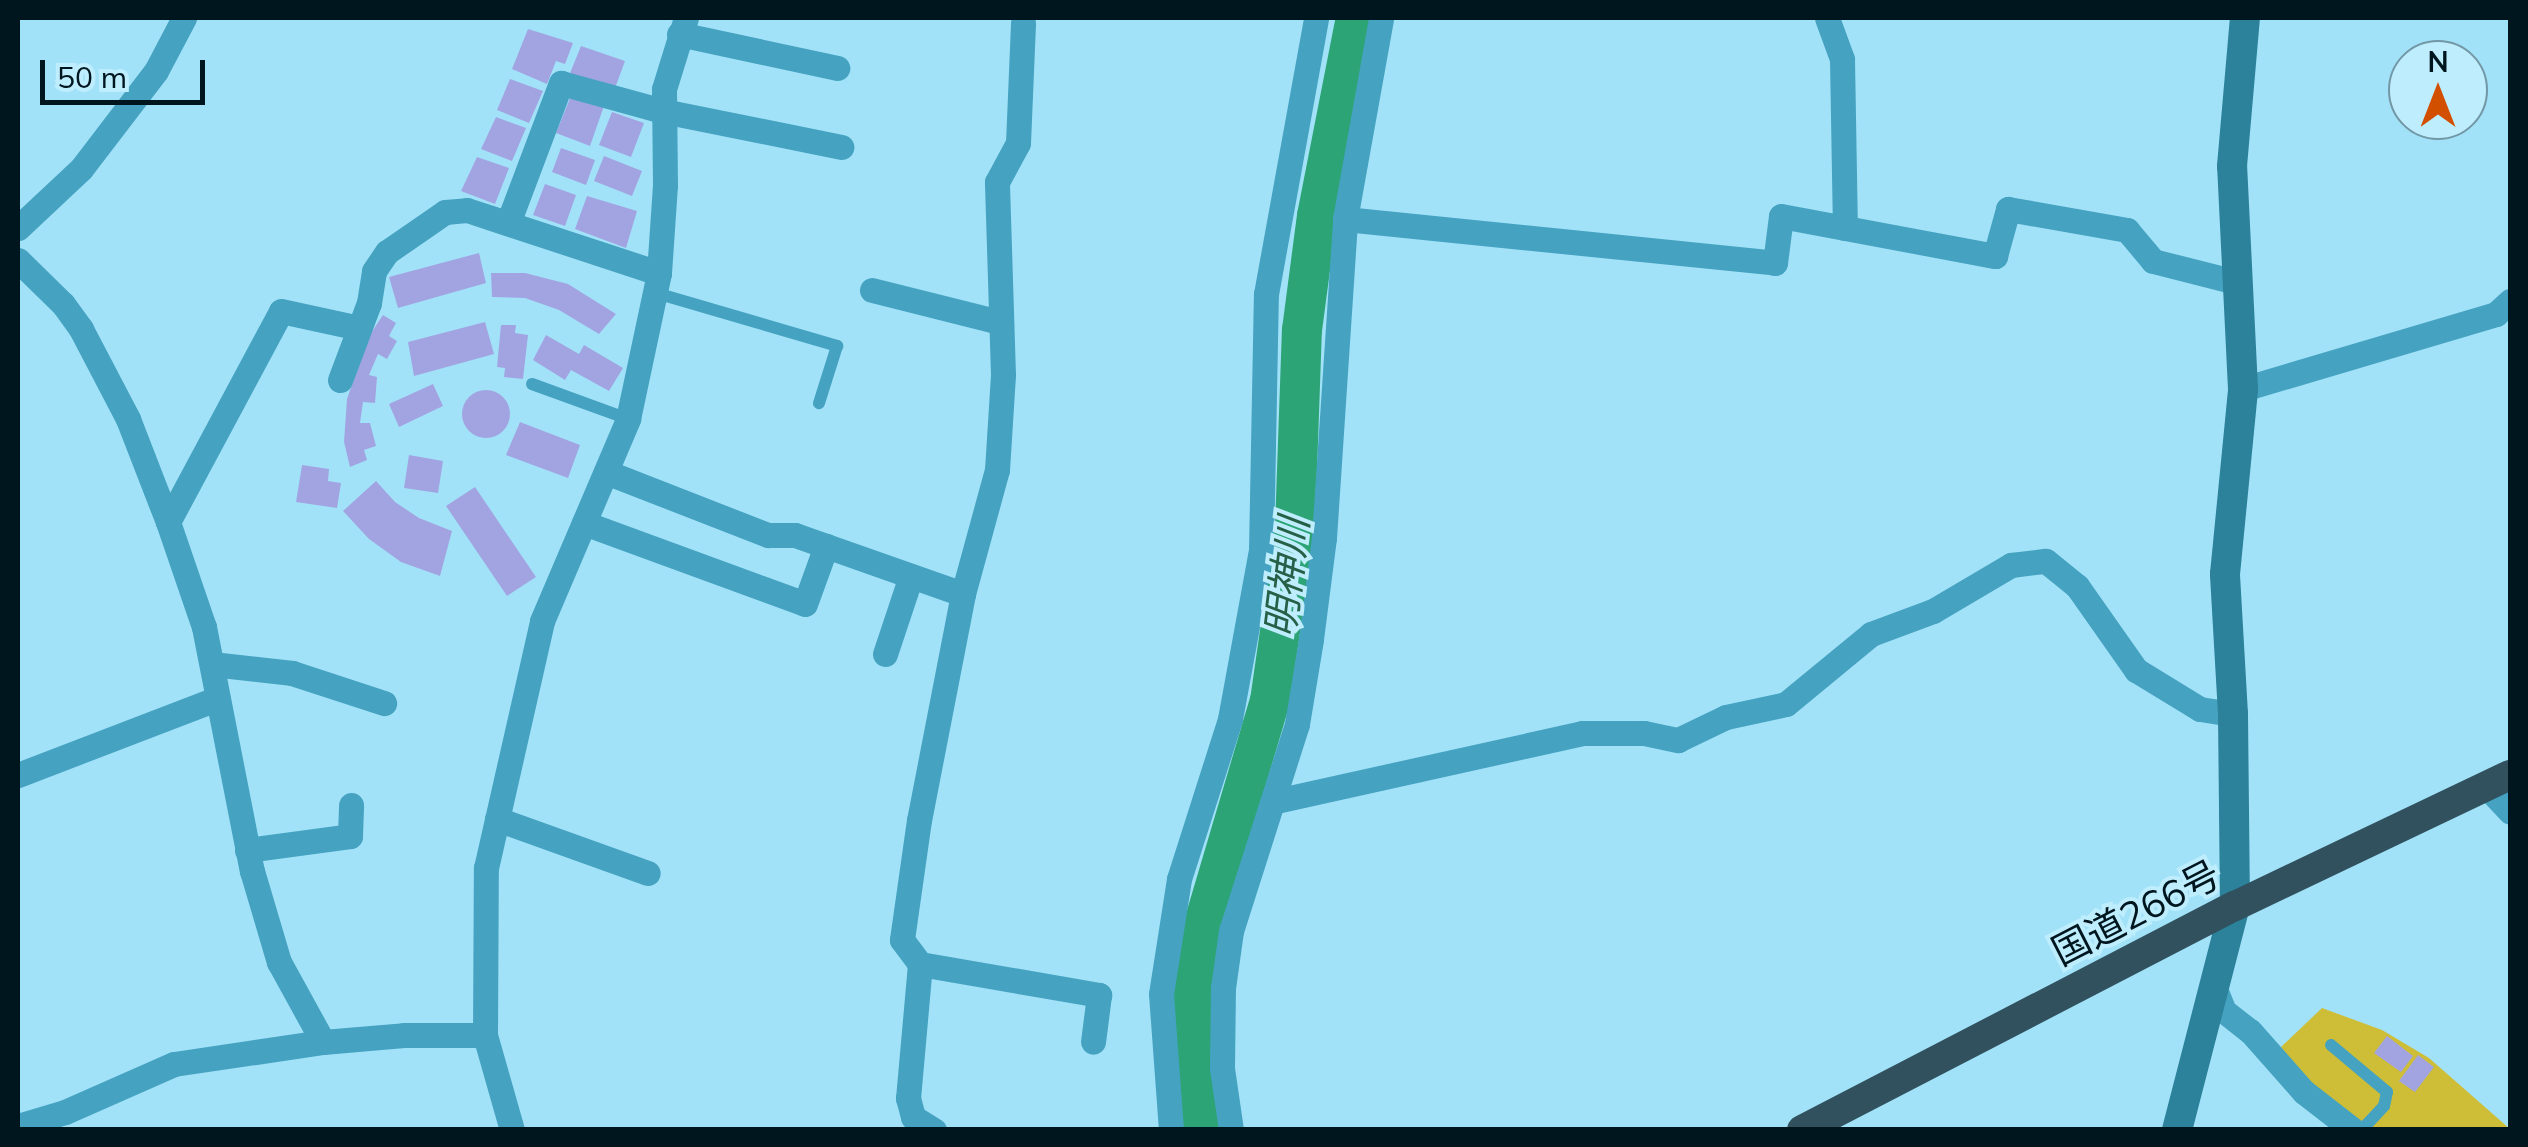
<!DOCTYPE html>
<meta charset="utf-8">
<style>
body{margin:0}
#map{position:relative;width:2528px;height:1147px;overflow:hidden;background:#a2e2f9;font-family:Mulish,"Noto Sans JP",sans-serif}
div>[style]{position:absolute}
.green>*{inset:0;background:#cebe37}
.river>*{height:40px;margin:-20px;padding:0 20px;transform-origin:20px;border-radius:20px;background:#2da476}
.building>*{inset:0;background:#a2a4e2}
.round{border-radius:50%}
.lane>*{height:12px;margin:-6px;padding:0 6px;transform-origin:6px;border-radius:6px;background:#45a3c1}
.street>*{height:25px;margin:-12.5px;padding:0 12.5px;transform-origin:12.5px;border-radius:12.5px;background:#45a3c1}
.secondary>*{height:30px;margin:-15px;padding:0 15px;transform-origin:15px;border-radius:15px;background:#2c819b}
.highway>*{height:30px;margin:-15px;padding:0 15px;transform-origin:15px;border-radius:15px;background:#30515d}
span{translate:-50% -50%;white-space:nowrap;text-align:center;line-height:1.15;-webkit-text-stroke:8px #beedfe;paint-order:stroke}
.street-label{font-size:38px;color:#00161f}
.water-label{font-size:40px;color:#256047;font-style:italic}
.frame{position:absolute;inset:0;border:20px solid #00161f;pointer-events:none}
.north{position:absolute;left:2388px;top:40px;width:100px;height:100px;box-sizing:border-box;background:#beedfe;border:2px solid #7297a5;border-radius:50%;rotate:0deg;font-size:28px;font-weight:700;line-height:40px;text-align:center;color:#00161f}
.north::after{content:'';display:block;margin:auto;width:35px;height:45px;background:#d34f00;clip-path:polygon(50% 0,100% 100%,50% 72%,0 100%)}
.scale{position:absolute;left:40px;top:60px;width:165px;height:45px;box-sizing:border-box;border:5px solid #00161f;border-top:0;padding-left:12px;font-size:30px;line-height:35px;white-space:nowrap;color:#00161f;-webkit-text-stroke:8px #beedfe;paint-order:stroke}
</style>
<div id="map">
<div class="green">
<i style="clip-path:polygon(2322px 1008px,2382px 1030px,2429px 1058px,2510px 1129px,2365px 1129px,2309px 1085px,2281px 1047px)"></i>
</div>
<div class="river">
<i style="left:1203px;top:1130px;width:133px;rotate:-94.3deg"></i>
<i style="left:1193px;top:997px;width:50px;rotate:-85.4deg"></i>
<i style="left:1197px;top:947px;width:257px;rotate:-73.5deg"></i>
<i style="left:1270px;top:701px;width:175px;rotate:-81.8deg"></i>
<i style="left:1295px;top:528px;width:198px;rotate:-88deg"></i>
<i style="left:1302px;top:330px;width:115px;rotate:-82.5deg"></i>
<i style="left:1317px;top:216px;width:202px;rotate:-78.9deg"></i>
</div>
<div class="building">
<i style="clip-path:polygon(528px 29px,573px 43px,565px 64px,556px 61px,547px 84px,512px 69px)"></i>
<i style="clip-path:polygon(581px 46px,625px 61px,614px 91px,568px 78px)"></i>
<i style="clip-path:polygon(510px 79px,543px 91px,529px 123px,497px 110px)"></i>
<i style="clip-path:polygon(571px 96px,604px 106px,590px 146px,556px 133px)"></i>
<i style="clip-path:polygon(612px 112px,644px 123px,631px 157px,599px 145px)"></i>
<i style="clip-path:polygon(496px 117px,526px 128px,512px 161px,481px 149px)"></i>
<i style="clip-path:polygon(561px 148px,595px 160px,586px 185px,552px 172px)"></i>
<i style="clip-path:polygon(604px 156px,642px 171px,632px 196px,594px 181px)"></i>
<i style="clip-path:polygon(477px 157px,509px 168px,495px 204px,461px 191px)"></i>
<i style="clip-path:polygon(545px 184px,576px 195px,565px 226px,533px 215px)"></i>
<i style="clip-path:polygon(587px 196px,637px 211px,626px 248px,575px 229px)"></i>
<i style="clip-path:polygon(479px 253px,486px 283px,398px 308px,389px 277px)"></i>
<i style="clip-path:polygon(491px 273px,525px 273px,568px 284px,616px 314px,599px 334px,559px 310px,525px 298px,492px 297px)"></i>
<i style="clip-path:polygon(383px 315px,396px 323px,389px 336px,397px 341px,387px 359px,378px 354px,369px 375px,377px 377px,375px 403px,363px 402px,360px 423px,370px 423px,376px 446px,364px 450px,367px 460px,350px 467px,344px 442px,347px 399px,369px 336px)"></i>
<i style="clip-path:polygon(485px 322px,494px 354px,414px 376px,408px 342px)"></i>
<i style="clip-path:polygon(501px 325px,516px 325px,515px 333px,528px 335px,523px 379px,504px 377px,505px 368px,497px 367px)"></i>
<i style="clip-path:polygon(546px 335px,579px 354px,584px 345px,623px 368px,609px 391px,571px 370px,565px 380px,533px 360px)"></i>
<i style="clip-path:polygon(433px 384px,443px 406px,399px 427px,389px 404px)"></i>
<i class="round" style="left:462px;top:390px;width:48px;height:48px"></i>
<i style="clip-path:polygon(520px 422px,580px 445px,568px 478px,506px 455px)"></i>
<i style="clip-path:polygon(409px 455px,443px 461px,438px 493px,404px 488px)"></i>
<i style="clip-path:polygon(302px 465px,329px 469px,328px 481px,341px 483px,337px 508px,296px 502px)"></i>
<i style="clip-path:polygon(376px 481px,395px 502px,419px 518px,452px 531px,440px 576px,401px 562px,369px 539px,343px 511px)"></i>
<i style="clip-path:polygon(475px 487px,536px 577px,507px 596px,446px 506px)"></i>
<i style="clip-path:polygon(2387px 1036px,2413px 1056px,2401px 1072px,2374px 1053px)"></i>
<i style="clip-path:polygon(2418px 1055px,2434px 1067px,2415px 1092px,2399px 1081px)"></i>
</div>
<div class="lane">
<i style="left:656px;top:293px;width:189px;rotate:16.3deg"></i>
<i style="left:837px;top:346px;width:60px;rotate:107.5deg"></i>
<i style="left:532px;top:384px;width:102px;rotate:20deg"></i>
<i style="left:2331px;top:1045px;width:73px;rotate:40deg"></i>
<i style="left:2387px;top:1092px;width:14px;rotate:102deg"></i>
<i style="left:2384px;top:1106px;width:33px;rotate:133deg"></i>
</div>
<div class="street">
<i style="left:1827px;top:18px;width:44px;rotate:69.9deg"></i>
<i style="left:1842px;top:59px;width:169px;rotate:89deg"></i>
<i style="left:679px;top:34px;width:162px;rotate:12.1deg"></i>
<i style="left:1345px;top:219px;width:432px;rotate:5.8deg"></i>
<i style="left:1775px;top:263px;width:47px;rotate:-82.7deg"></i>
<i style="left:1781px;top:216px;width:218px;rotate:10.6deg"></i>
<i style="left:1995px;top:256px;width:49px;rotate:-74.5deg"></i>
<i style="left:2008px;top:209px;width:121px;rotate:10deg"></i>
<i style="left:2127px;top:230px;width:40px;rotate:50deg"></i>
<i style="left:2153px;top:261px;width:89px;rotate:14.3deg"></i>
<i style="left:508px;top:223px;width:150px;rotate:-69.3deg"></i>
<i style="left:561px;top:83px;width:106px;rotate:15.4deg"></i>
<i style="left:663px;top:111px;width:182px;rotate:11.4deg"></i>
<i style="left:18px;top:228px;width:86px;rotate:-43.1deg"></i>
<i style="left:81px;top:169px;width:123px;rotate:-52.6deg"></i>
<i style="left:156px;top:71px;width:60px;rotate:-62.2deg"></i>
<i style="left:18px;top:260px;width:63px;rotate:44.4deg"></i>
<i style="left:63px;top:304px;width:31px;rotate:54deg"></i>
<i style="left:81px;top:329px;width:102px;rotate:62.4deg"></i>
<i style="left:128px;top:419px;width:110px;rotate:68.8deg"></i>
<i style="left:168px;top:522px;width:111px;rotate:71.1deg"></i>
<i style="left:204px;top:627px;width:249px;rotate:78.9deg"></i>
<i style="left:252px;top:871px;width:95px;rotate:73.5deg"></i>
<i style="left:279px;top:962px;width:91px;rotate:61.2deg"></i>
<i style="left:872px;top:290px;width:131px;rotate:14.1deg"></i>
<i style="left:340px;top:380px;width:82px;rotate:-69.4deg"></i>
<i style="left:369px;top:303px;width:32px;rotate:-81deg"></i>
<i style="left:374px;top:271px;width:23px;rotate:-56deg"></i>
<i style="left:387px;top:252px;width:70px;rotate:-34.6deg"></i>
<i style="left:445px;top:212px;width:22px;rotate:-5deg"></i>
<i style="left:467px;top:210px;width:202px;rotate:18.2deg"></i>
<i style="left:2243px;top:389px;width:264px;rotate:-16.5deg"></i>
<i style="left:2496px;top:314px;width:19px;rotate:-43deg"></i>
<i style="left:606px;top:472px;width:174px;rotate:21.3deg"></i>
<i style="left:768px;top:535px;width:27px"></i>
<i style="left:795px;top:535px;width:178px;rotate:19.4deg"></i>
<i style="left:963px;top:594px;width:129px;rotate:-74.7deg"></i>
<i style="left:997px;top:470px;width:95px;rotate:-86.4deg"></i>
<i style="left:1003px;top:375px;width:193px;rotate:-91.8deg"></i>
<i style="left:997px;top:182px;width:44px;rotate:-61.7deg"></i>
<i style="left:1018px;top:143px;width:120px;rotate:-87.6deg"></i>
<i style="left:168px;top:522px;width:239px;rotate:-61.8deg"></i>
<i style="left:281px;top:311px;width:80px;rotate:12.3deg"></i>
<i style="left:584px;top:523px;width:235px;rotate:20.1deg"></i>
<i style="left:805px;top:604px;width:62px;rotate:-70.1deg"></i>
<i style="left:963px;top:594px;width:230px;rotate:101deg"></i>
<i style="left:919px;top:820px;width:121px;rotate:98.1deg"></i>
<i style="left:902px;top:940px;width:30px;rotate:53deg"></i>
<i style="left:920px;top:964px;width:182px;rotate:9.8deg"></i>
<i style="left:1099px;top:995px;width:47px;rotate:97.3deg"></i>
<i style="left:885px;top:654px;width:82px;rotate:-71.6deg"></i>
<i style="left:212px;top:664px;width:81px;rotate:6.4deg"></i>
<i style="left:292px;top:673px;width:97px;rotate:18.1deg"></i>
<i style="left:18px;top:775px;width:212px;rotate:-21deg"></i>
<i style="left:2486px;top:786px;width:35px;rotate:47deg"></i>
<i style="left:1276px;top:801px;width:313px;rotate:-12.5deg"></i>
<i style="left:1582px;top:733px;width:62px"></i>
<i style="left:1644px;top:733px;width:35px;rotate:12deg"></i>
<i style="left:1678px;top:740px;width:53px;rotate:-25.6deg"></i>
<i style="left:1726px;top:717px;width:61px;rotate:-12.2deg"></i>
<i style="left:1786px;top:704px;width:110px;rotate:-39.5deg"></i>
<i style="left:1871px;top:634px;width:66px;rotate:-20.4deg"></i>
<i style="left:1933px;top:611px;width:91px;rotate:-30.5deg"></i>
<i style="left:2011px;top:565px;width:35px;rotate:-7deg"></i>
<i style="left:2046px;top:561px;width:40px;rotate:39deg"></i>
<i style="left:2077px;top:586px;width:103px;rotate:54.9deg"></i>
<i style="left:2136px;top:670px;width:75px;rotate:31.4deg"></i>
<i style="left:2200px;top:709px;width:33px;rotate:9deg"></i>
<i style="left:497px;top:819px;width:160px;rotate:19.7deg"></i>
<i style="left:247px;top:850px;width:104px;rotate:-7.7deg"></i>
<i style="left:350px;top:836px;width:31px;rotate:-88deg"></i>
<i style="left:920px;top:964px;width:135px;rotate:95.1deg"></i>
<i style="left:908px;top:1098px;width:20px;rotate:75deg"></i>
<i style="left:913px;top:1117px;width:25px;rotate:32deg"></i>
<i style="left:2213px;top:984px;width:29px;rotate:68deg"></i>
<i style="left:2224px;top:1011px;width:33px;rotate:38deg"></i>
<i style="left:2250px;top:1031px;width:81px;rotate:48.5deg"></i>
<i style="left:2304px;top:1092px;width:62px;rotate:37.8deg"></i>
<i style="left:18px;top:1126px;width:49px;rotate:-16.6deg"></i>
<i style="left:65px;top:1112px;width:119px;rotate:-23.8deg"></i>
<i style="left:174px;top:1064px;width:151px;rotate:-8.4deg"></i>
<i style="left:323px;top:1042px;width:81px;rotate:-4.9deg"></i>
<i style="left:404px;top:1035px;width:81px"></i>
<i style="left:512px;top:1130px;width:99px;rotate:-105.9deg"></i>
<i style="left:485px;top:1035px;width:167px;rotate:-89.7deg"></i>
<i style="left:486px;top:868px;width:253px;rotate:-77.2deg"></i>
<i style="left:542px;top:621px;width:220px;rotate:-66.9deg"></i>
<i style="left:628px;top:419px;width:149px;rotate:-78deg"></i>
<i style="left:659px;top:273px;width:88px;rotate:-86.1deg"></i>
<i style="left:665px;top:185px;width:96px;rotate:-90.6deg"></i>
<i style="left:664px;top:89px;width:74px;rotate:-72.8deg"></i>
<i style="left:1171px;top:1130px;width:136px;rotate:-94.2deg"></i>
<i style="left:1161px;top:994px;width:116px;rotate:-81.1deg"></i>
<i style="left:1179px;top:879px;width:168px;rotate:-72.3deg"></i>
<i style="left:1230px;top:719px;width:172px;rotate:-79.6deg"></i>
<i style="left:1261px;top:550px;width:256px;rotate:-88.9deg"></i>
<i style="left:1266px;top:294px;width:280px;rotate:-79.7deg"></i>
<i style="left:1231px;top:1130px;width:63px;rotate:-98.3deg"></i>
<i style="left:1222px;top:1068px;width:80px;rotate:-89.3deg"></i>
<i style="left:1223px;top:988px;width:58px;rotate:-82deg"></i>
<i style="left:1231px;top:931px;width:217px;rotate:-72.3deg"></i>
<i style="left:1297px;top:724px;width:86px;rotate:-80.6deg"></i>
<i style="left:1311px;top:639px;width:102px;rotate:-82.7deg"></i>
<i style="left:1324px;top:538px;width:320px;rotate:-86.2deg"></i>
<i style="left:1345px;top:219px;width:204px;rotate:-79.8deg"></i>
</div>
<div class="secondary">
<i style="left:2177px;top:1130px;width:231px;rotate:-75.5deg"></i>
<i style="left:2235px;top:906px;width:192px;rotate:-90.6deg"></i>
<i style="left:2233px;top:714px;width:140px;rotate:-93.3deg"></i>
<i style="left:2225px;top:574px;width:186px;rotate:-84.4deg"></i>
<i style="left:2243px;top:389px;width:223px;rotate:-92.8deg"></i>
<i style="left:2232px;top:166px;width:149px;rotate:-85deg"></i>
</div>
<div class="highway">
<i style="left:1802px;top:1130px;width:488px;rotate:-27.4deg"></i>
<i style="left:2235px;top:906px;width:305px;rotate:-25.5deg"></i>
</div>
<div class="street-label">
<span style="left:2136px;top:913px;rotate:-27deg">国道266号</span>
</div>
<div class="water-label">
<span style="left:1286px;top:577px;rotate:-83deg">明神川</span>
</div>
<div class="frame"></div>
<div class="north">N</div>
<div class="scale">50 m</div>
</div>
